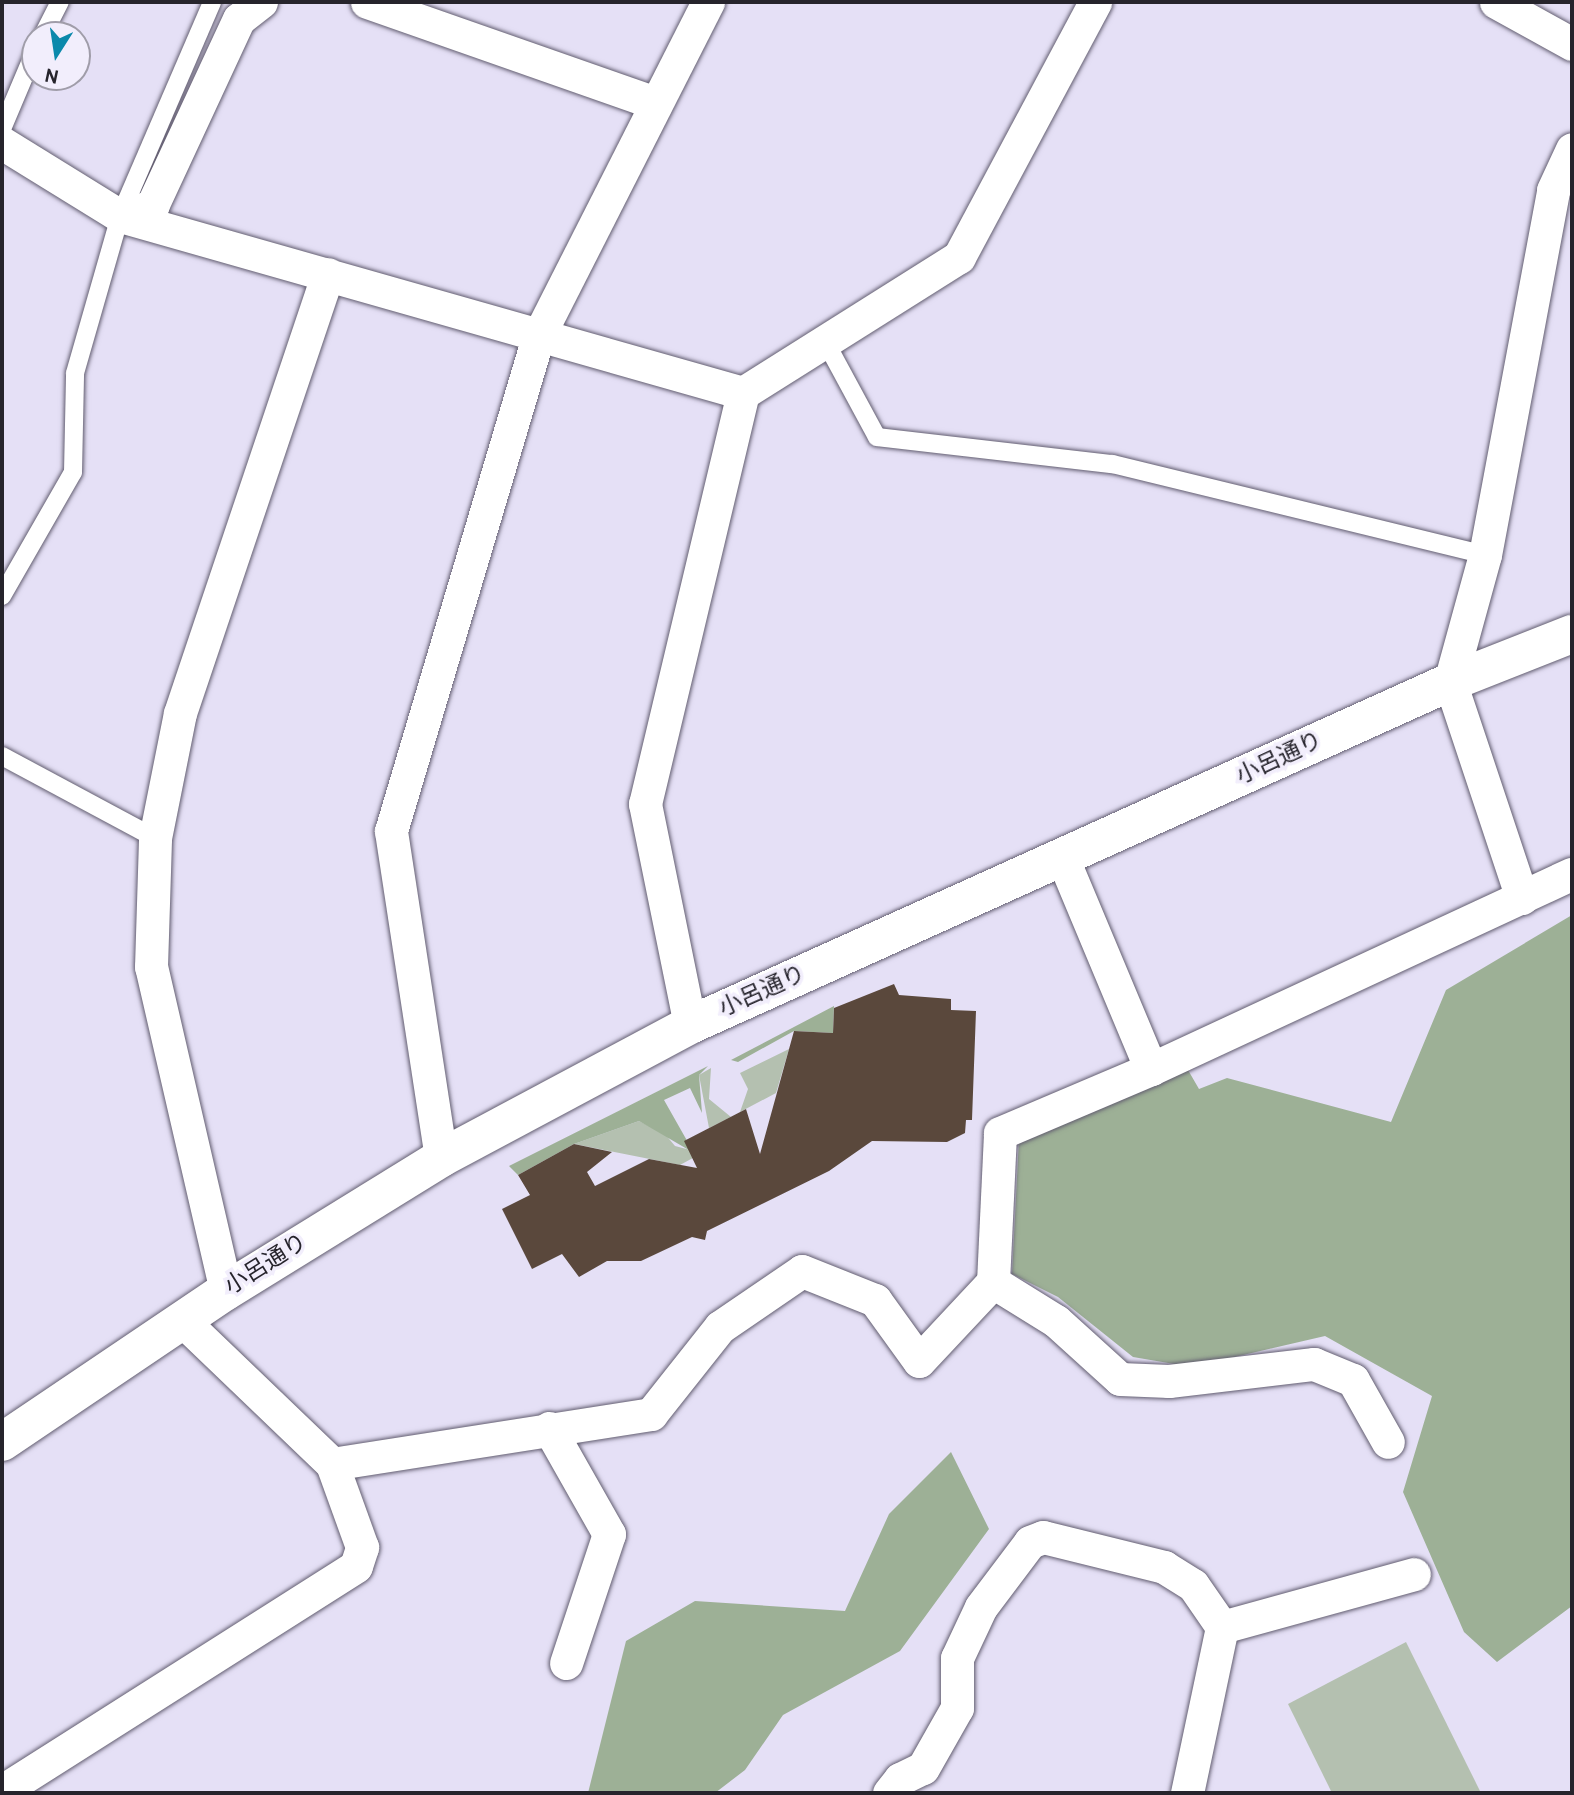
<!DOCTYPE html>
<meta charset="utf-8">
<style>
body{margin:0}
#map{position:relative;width:1574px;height:1795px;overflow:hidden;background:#e5e0f6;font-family:Overpass,"Noto Sans JP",sans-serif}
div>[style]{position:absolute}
.green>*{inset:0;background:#b4c0b0}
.forest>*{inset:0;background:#9db096}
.building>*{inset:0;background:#5a483c}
.roads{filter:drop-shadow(0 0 2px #625d70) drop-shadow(0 0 2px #625d70)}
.service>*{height:18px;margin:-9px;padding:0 9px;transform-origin:9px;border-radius:9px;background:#fff}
.minor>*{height:33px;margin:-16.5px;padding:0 16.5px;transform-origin:16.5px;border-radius:16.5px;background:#fff}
.tertiary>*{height:38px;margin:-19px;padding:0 19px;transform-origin:19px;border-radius:19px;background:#fff}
span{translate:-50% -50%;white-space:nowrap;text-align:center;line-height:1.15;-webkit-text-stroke:7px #f2eefc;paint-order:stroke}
.street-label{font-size:23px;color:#26242c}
.frame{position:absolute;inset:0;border:4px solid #26242c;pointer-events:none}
.north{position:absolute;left:21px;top:21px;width:70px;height:70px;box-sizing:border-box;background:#f2eefc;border:2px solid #a09da9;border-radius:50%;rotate:192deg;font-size:19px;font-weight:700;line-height:28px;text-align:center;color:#26242c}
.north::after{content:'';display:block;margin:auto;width:24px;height:32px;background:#0b89ab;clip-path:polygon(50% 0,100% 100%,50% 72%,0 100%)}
</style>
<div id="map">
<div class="green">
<i style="clip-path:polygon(789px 1049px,776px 1093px,740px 1112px,748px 1089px,740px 1073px)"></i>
<i style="clip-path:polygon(711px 1068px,709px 1099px,731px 1117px,709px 1128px,699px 1075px)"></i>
<i style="clip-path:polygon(639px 1121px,665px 1134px,675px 1146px,702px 1153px,680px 1165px,574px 1144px)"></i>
<i style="clip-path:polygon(1406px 1642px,1481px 1793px,1332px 1793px,1288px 1704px)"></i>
</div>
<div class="forest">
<i style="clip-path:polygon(1572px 915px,1572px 1606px,1497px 1662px,1464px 1632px,1403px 1492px,1432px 1396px,1325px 1336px,1192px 1367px,1133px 1357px,1058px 1297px,1012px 1274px,1019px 1138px,1188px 1070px,1199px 1089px,1227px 1078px,1391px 1122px,1446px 990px)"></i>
<i style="clip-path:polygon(834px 1006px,833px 1033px,794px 1031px,738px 1062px,731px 1060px)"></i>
<i style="clip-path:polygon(708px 1066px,699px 1075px,702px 1113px,690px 1088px,664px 1100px,694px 1153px,639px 1121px,574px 1144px,518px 1175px,509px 1166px)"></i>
<i style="clip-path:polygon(951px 1452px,989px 1529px,900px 1651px,783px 1715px,745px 1770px,715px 1793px,588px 1793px,626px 1641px,695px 1601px,845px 1611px,889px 1514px)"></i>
</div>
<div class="building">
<i style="clip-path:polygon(894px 984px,899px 995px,951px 999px,951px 1010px,976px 1011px,972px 1120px,966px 1120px,965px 1133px,947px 1142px,872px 1141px,829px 1171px,707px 1231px,705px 1240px,692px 1237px,641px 1261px,607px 1261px,579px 1277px,562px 1254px,532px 1269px,502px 1209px,530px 1195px,518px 1175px,574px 1144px,612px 1152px,587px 1172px,595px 1186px,649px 1159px,697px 1168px,684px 1141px,746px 1109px,760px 1154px,794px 1031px,833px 1033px,834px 1008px)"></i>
</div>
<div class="roads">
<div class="service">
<i style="left:43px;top:35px;width:37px;rotate:-63deg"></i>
<i style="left:2px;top:129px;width:85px;rotate:-67.1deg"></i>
<i style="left:825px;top:341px;width:109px;rotate:61.6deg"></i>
<i style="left:877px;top:437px;width:237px;rotate:6.6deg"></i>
<i style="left:1112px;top:464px;width:384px;rotate:13.7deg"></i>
<i style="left:2px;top:596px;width:143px;rotate:-60.2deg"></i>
<i style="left:73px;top:472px;width:99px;rotate:-88.8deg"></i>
<i style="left:75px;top:373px;width:163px;rotate:-74deg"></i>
<i style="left:120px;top:216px;width:233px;rotate:-66.7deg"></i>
<i style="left:2px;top:756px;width:174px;rotate:28.2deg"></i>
</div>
<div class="minor">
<i style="left:367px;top:2px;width:306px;rotate:19.3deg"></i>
<i style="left:1496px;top:2px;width:87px;rotate:28.9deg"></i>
<i style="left:2px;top:143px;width:139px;rotate:31.7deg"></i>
<i style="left:120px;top:216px;width:648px;rotate:15.86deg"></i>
<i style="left:120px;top:216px;width:34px;rotate:-17deg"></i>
<i style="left:152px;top:206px;width:206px;rotate:-65.1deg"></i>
<i style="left:239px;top:19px;width:28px;rotate:-38deg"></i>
<i style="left:1063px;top:859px;width:228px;rotate:67.3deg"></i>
<i style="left:1151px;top:1069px;width:464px;rotate:-24.9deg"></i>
<i style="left:1522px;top:898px;width:228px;rotate:-108.4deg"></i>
<i style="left:1450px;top:682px;width:132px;rotate:-74.6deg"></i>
<i style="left:1485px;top:555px;width:371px;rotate:-79.4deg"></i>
<i style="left:1553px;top:190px;width:45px;rotate:-65.1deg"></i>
<i style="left:690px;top:1025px;width:226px;rotate:-101.5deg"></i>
<i style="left:645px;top:804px;width:423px;rotate:-76.6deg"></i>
<i style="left:743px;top:393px;width:255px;rotate:-32.2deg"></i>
<i style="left:959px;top:257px;width:289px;rotate:-61.9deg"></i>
<i style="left:441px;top:1158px;width:331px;rotate:-98.7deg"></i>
<i style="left:391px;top:831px;width:515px;rotate:-73.43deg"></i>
<i style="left:538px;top:337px;width:376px;rotate:-63.1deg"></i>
<i style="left:993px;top:1282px;width:74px;rotate:31.8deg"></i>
<i style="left:1056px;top:1321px;width:86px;rotate:42.2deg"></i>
<i style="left:1120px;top:1379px;width:49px;rotate:2.3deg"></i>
<i style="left:1169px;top:1381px;width:146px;rotate:-6.7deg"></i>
<i style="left:1314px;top:1364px;width:42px;rotate:22.3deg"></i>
<i style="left:1353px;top:1380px;width:71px;rotate:60.6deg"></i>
<i style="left:226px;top:1291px;width:333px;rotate:-103deg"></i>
<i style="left:151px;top:967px;width:129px;rotate:-88.2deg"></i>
<i style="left:155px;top:838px;width:127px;rotate:-78.7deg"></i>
<i style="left:180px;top:713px;width:463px;rotate:-71.4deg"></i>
<i style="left:183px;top:1321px;width:207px;rotate:43.8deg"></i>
<i style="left:332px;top:1464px;width:323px;rotate:-8.9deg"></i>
<i style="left:651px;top:1414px;width:111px;rotate:-51.6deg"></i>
<i style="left:720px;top:1327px;width:99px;rotate:-34.3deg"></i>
<i style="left:802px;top:1271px;width:79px;rotate:21.7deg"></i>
<i style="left:875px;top:1300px;width:75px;rotate:54.2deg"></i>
<i style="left:919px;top:1361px;width:108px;rotate:-46.9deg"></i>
<i style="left:993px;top:1282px;width:149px;rotate:-87.3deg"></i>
<i style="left:1000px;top:1133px;width:164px;rotate:-23deg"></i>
<i style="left:549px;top:1428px;width:122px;rotate:60.5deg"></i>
<i style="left:609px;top:1534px;width:136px;rotate:108.4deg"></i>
<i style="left:1222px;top:1627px;width:199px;rotate:-15.4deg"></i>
<i style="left:2px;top:1791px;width:419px;rotate:-32.4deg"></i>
<i style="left:356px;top:1566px;width:20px;rotate:-72deg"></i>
<i style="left:362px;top:1547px;width:88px;rotate:-109.9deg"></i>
<i style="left:889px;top:1793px;width:18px;rotate:-52deg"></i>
<i style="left:900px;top:1779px;width:25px;rotate:-26deg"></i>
<i style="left:923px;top:1768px;width:69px;rotate:-60.5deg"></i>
<i style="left:957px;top:1708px;width:50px;rotate:-90deg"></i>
<i style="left:957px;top:1658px;width:56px;rotate:-64.8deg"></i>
<i style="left:981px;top:1607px;width:81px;rotate:-53deg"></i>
<i style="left:1030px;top:1542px;width:14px;rotate:-21deg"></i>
<i style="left:1043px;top:1537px;width:125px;rotate:13.9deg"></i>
<i style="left:1164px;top:1567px;width:34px;rotate:32deg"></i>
<i style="left:1193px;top:1585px;width:51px;rotate:55.4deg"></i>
<i style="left:1222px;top:1627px;width:170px;rotate:101.9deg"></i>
</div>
<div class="tertiary">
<i style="left:2px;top:1442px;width:270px;rotate:-34deg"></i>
<i style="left:226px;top:1291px;width:253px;rotate:-31.7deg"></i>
<i style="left:441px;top:1158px;width:282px;rotate:-28.1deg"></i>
<i style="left:690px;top:1025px;width:834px;rotate:-24.29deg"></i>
<i style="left:1450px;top:682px;width:131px;rotate:-21.5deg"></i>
</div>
</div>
<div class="street-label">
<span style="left:1280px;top:760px;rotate:-25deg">小呂通り</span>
<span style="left:763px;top:993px;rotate:-24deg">小呂通り</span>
<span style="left:267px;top:1266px;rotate:-32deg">小呂通り</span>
</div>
<div class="frame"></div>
<div class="north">N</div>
</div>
